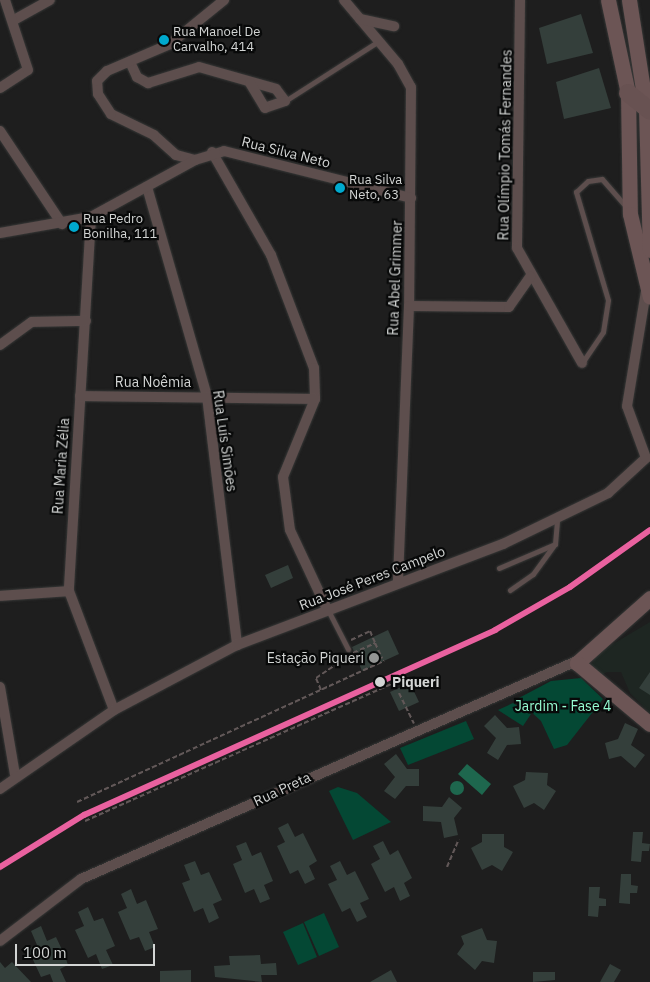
<!DOCTYPE html>
<meta charset="utf-8">
<style>
body{margin:0}
#map{position:relative;width:650px;height:982px;overflow:hidden;background:#1e1e1e;font-family:"IBM Plex Sans",sans-serif}
div>[style]{position:absolute}
.built>*{inset:0;background:#1e2622}
.green>*{inset:0;background:#044834}
.water>*{inset:0;background:#1e674e}
.round{border-radius:50%}
.building>*{inset:0;background:#343f3b}
.path>*{height:2px;margin-top:-1px;transform-origin:0;background:repeating-linear-gradient(90deg,#625858 0 5px,transparent 0 7.5px)}
.roads{filter:drop-shadow(0 0 1px #373837) drop-shadow(0 0 1px #373837)}
.lane>*{height:5px;margin:-2.5px;padding:0 2.5px;transform-origin:2.5px;border-radius:2.5px;background:#5d4e4d}
.street>*{height:10px;margin:-5px;padding:0 5px;transform-origin:5px;border-radius:5px;background:#5d4e4d}
.primary>*{height:15px;margin:-7.5px;padding:0 7.5px;transform-origin:7.5px;border-radius:7.5px;background:#6c5555}
.highway>*{height:18px;margin:-9px;padding:0 9px;transform-origin:9px;border-radius:9px;background:#685252}
.rail-1>*{height:6px;margin:-3px;padding:0 3px;transform-origin:3px;border-radius:3px;background:#e9619f}
.dots>*{width:14px;height:14px;translate:-50% -50%;box-sizing:border-box;border:2px solid #080909;border-radius:50%}
span{translate:-50% -50%;white-space:nowrap;text-align:center;line-height:1.15;-webkit-text-stroke:4.5px #080909;paint-order:stroke}
.bus-label{font-size:13px;color:#d3d5d4}
.left{translate:0 -50%;text-align:left}
.street-label{font-size:14px;color:#d3d5d4}
.poi-label{font-size:14px;color:#d3d5d4}
.right{translate:-100% -50%;text-align:right}
.stop-label{font-size:14px;color:#d3d5d4;font-weight:700}
.park-label{font-size:14px;color:#96fcd2}
.scale{position:absolute;left:15px;top:944px;width:140px;height:22px;box-sizing:border-box;border:2px solid #d3d5d4;border-top:0;padding-left:6px;font-size:15px;line-height:18px;white-space:nowrap;color:#d3d5d4;-webkit-text-stroke:4px #080909;paint-order:stroke}
</style>
<div id="map">
<div class="built">
<i style="clip-path:polygon(650px 622px,650px 713px,630px 693px,621px 672px,607px 672px,598px 677px,590px 669px,596px 654px)"></i>
</div>
<div class="green">
<i style="clip-path:polygon(581px 678px,603px 699px,567px 745px,554px 749px,541px 721px,517px 699px,551px 681px)"></i>
<i style="clip-path:polygon(513px 703px,531px 714px,523px 726px,498px 710px)"></i>
<i style="clip-path:polygon(466px 721px,474px 739px,408px 765px,400px 748px)"></i>
<i style="clip-path:polygon(338px 787px,357px 793px,391px 822px,353px 840px,329px 791px)"></i>
<i style="clip-path:polygon(324px 913px,339px 947px,319px 956px,304px 922px)"></i>
<i style="clip-path:polygon(303px 923px,317px 957px,298px 965px,283px 932px)"></i>
</div>
<div class="water">
<i style="clip-path:polygon(467px 764px,491px 784px,482px 795px,458px 774px)"></i>
<i class="round" style="left:450px;top:781px;width:14px;height:14px"></i>
</div>
<div class="building">
<i style="clip-path:polygon(581px 14px,593px 53px,547px 64px,539px 28px)"></i>
<i style="clip-path:polygon(599px 68px,611px 108px,564px 119px,556px 82px)"></i>
<i style="clip-path:polygon(288px 565px,293px 578px,271px 588px,265px 575px)"></i>
<i style="clip-path:polygon(388px 630px,399px 654px,362px 671px,352px 647px)"></i>
<i style="clip-path:polygon(650px 672px,650px 695px,639px 688px)"></i>
<i style="clip-path:polygon(410px 683px,419px 702px,399px 711px,390px 692px)"></i>
<i style="clip-path:polygon(495px 715px,507px 728px,519px 727px,521px 744px,507px 745px,498px 760px,487px 753px,496px 738px,484px 726px)"></i>
<i style="clip-path:polygon(625px 723px,638px 729px,631px 745px,645px 755px,635px 768px,621px 756px,609px 759px,605px 743px,618px 739px)"></i>
<i style="clip-path:polygon(396px 754px,407px 769px,419px 769px,419px 786px,406px 786px,395px 799px,384px 791px,395px 777px,384px 764px)"></i>
<i style="clip-path:polygon(526px 772px,548px 773px,547px 785px,556px 791px,544px 810px,534px 803px,524px 808px,513px 786px,525px 780px)"></i>
<i style="clip-path:polygon(449px 797px,462px 808px,454px 818px,458px 835px,444px 838px,441px 822px,423px 821px,423px 806px,442px 807px)"></i>
<i style="clip-path:polygon(288px 823px,295px 837px,303px 833px,317px 861px,309px 866px,315px 879px,305px 884px,298px 870px,290px 874px,277px 846px,285px 842px,278px 828px)"></i>
<i style="clip-path:polygon(633px 832px,643px 832px,642px 843px,650px 844px,649px 851px,642px 851px,641px 862px,631px 861px)"></i>
<i style="clip-path:polygon(482px 834px,504px 834px,504px 847px,513px 852px,502px 871px,492px 865px,482px 870px,471px 848px,482px 842px)"></i>
<i style="clip-path:polygon(383px 841px,390px 855px,398px 850px,412px 878px,404px 883px,410px 896px,400px 901px,394px 887px,385px 892px,371px 864px,380px 859px,373px 846px)"></i>
<i style="clip-path:polygon(246px 842px,252px 856px,261px 852px,273px 881px,264px 885px,270px 899px,260px 903px,254px 889px,245px 893px,233px 864px,242px 860px,236px 846px)"></i>
<i style="clip-path:polygon(195px 861px,201px 875px,209px 872px,222px 900px,213px 904px,219px 918px,209px 923px,203px 908px,194px 912px,182px 883px,190px 880px,184px 865px)"></i>
<i style="clip-path:polygon(340px 861px,347px 875px,355px 871px,369px 899px,360px 903px,367px 917px,357px 922px,350px 908px,342px 912px,328px 884px,337px 880px,330px 866px)"></i>
<i style="clip-path:polygon(621px 874px,631px 874px,631px 885px,638px 886px,637px 893px,630px 893px,630px 904px,619px 903px)"></i>
<i style="clip-path:polygon(589px 887px,600px 887px,599px 898px,606px 899px,606px 906px,599px 906px,598px 917px,588px 916px)"></i>
<i style="clip-path:polygon(131px 889px,137px 904px,146px 900px,158px 929px,149px 932px,155px 947px,145px 951px,139px 937px,130px 940px,118px 912px,127px 908px,121px 894px)"></i>
<i style="clip-path:polygon(88px 907px,94px 921px,103px 918px,115px 946px,106px 950px,113px 965px,102px 969px,96px 954px,88px 958px,75px 930px,84px 926px,78px 912px)"></i>
<i style="clip-path:polygon(41px 926px,47px 941px,56px 937px,65px 956px,68px 965px,60px 969px,66px 982px,53px 982px,50px 974px,41px 977px,28px 949px,37px 945px,31px 931px)"></i>
<i style="clip-path:polygon(482px 928px,487px 940px,497px 941px,494px 963px,482px 961px,475px 970px,457px 954px,464px 944px,461px 936px)"></i>
<i style="clip-path:polygon(260px 955px,261px 964px,276px 963px,277px 975px,261px 975px,262px 982px,215px 977px,214px 966px,230px 965px,229px 956px)"></i>
<i style="clip-path:polygon(0 962px,5px 968px,12px 962px,31px 982px,0 982px)"></i>
<i style="clip-path:polygon(610px 964px,621px 970px,614px 982px,600px 982px)"></i>
<i style="clip-path:polygon(191px 970px,191px 982px,160px 982px,160px 971px)"></i>
<i style="clip-path:polygon(391px 970px,397px 982px,370px 982px)"></i>
<i style="clip-path:polygon(533px 972px,555px 972px,555px 980px,533px 982px)"></i>
</div>
<div class="path">
<i style="left:351px;top:640px;width:21px;rotate:-25deg"></i>
<i style="left:370px;top:631px;width:13px;rotate:67deg"></i>
<i style="left:353px;top:653px;width:24px;rotate:-24deg"></i>
<i style="left:375px;top:643px;width:17px;rotate:65deg"></i>
<i style="left:321px;top:690px;width:13px;rotate:-113deg"></i>
<i style="left:316px;top:678px;width:40px;rotate:-34deg"></i>
<i style="left:399px;top:693px;width:34px;rotate:64deg"></i>
<i style="left:77px;top:802px;width:338px;rotate:-24.7deg"></i>
<i style="left:85px;top:821px;width:338px;rotate:-24.1deg"></i>
<i style="left:447px;top:867px;width:30px;rotate:-67deg"></i>
</div>
<div class="roads">
<div class="lane">
<i style="left:285px;top:101px;width:112px;rotate:-32.6deg"></i>
<i style="left:582px;top:363px;width:37px;rotate:-56deg"></i>
<i style="left:603px;top:332px;width:32px;rotate:-81deg"></i>
<i style="left:608px;top:300px;width:113px;rotate:-106.5deg"></i>
<i style="left:576px;top:192px;width:16px;rotate:-43deg"></i>
<i style="left:588px;top:181px;width:14px;rotate:-8deg"></i>
<i style="left:602px;top:179px;width:35px;rotate:49deg"></i>
<i style="left:499px;top:568px;width:61px;rotate:-23.2deg"></i>
<i style="left:555px;top:544px;width:24px;rotate:-85deg"></i>
<i style="left:510px;top:590px;width:28px;rotate:-35deg"></i>
<i style="left:533px;top:574px;width:37px;rotate:-54deg"></i>
<i style="left:328px;top:610px;width:44px;rotate:62.9deg"></i>
</div>
<div class="street">
<i style="left:344px;top:0;width:84px;rotate:49.8deg"></i>
<i style="left:398px;top:64px;width:26px;rotate:61deg"></i>
<i style="left:411px;top:87px;width:219px;rotate:90.5deg"></i>
<i style="left:409px;top:306px;width:275px;rotate:92.3deg"></i>
<i style="left:520px;top:0;width:248px;rotate:90.7deg"></i>
<i style="left:517px;top:248px;width:132px;rotate:60.5deg"></i>
<i style="left:360px;top:19px;width:35px;rotate:12deg"></i>
<i style="left:14px;top:20px;width:41px;rotate:-29.1deg"></i>
<i style="left:130px;top:62px;width:17px;rotate:65deg"></i>
<i style="left:137px;top:77px;width:13px;rotate:29deg"></i>
<i style="left:148px;top:83px;width:53px;rotate:-17.4deg"></i>
<i style="left:199px;top:67px;width:80px;rotate:15.9deg"></i>
<i style="left:276px;top:89px;width:15px;rotate:53deg"></i>
<i style="left:285px;top:101px;width:21px;rotate:161deg"></i>
<i style="left:265px;top:108px;width:29px;rotate:-121deg"></i>
<i style="left:0;top:88px;width:33px;rotate:-33deg"></i>
<i style="left:28px;top:70px;width:74px;rotate:-108.2deg"></i>
<i style="left:0;top:131px;width:112px;rotate:56.3deg"></i>
<i style="left:212px;top:152px;width:119px;rotate:60.2deg"></i>
<i style="left:271px;top:255px;width:121px;rotate:69.2deg"></i>
<i style="left:314px;top:368px;width:31px;rotate:88deg"></i>
<i style="left:315px;top:399px;width:84px;rotate:112.3deg"></i>
<i style="left:283px;top:477px;width:53px;rotate:82.5deg"></i>
<i style="left:290px;top:530px;width:87px;rotate:64.9deg"></i>
<i style="left:195px;top:160px;width:20px;rotate:-165deg"></i>
<i style="left:176px;top:155px;width:30px;rotate:-138deg"></i>
<i style="left:154px;top:135px;width:48px;rotate:-154deg"></i>
<i style="left:111px;top:114px;width:24px;rotate:-123deg"></i>
<i style="left:98px;top:94px;width:13px;rotate:-94deg"></i>
<i style="left:97px;top:81px;width:14px;rotate:-45deg"></i>
<i style="left:107px;top:71px;width:69px;rotate:-23.2deg"></i>
<i style="left:170px;top:44px;width:70px;rotate:-39.2deg"></i>
<i style="left:147px;top:187px;width:217px;rotate:74deg"></i>
<i style="left:207px;top:396px;width:251px;rotate:83.1deg"></i>
<i style="left:91px;top:217px;width:375px;rotate:93.4deg"></i>
<i style="left:69px;top:591px;width:127px;rotate:69.3deg"></i>
<i style="left:0;top:233px;width:92px;rotate:-10deg"></i>
<i style="left:91px;top:217px;width:119px;rotate:-28.7deg"></i>
<i style="left:195px;top:160px;width:30px;rotate:-17deg"></i>
<i style="left:224px;top:151px;width:193px;rotate:14.1deg"></i>
<i style="left:409px;top:306px;width:100px;rotate:0.6deg"></i>
<i style="left:509px;top:307px;width:37px;rotate:-55deg"></i>
<i style="left:0;top:345px;width:39px;rotate:-36deg"></i>
<i style="left:32px;top:322px;width:54px;rotate:-1.1deg"></i>
<i style="left:80px;top:396px;width:235px;rotate:0.7deg"></i>
<i style="left:0;top:596px;width:69px;rotate:-4.1deg"></i>
<i style="left:0;top:687px;width:89px;rotate:80.3deg"></i>
<i style="left:0;top:789px;width:139px;rotate:-34.7deg"></i>
<i style="left:114px;top:710px;width:139px;rotate:-27.9deg"></i>
<i style="left:237px;top:645px;width:285px;rotate:-20.8deg"></i>
<i style="left:503px;top:544px;width:117px;rotate:-25.9deg"></i>
<i style="left:608px;top:493px;width:52px;rotate:-42.6deg"></i>
<i style="left:646px;top:458px;width:55px;rotate:-110.1deg"></i>
<i style="left:627px;top:406px;width:117px;rotate:-80.6deg"></i>
<i style="left:0;top:941px;width:102px;rotate:-37.4deg"></i>
<i style="left:81px;top:879px;width:544px;rotate:-23.74deg"></i>
</div>
<div class="primary">
<i style="left:608px;top:0;width:95px;rotate:77.9deg"></i>
<i style="left:628px;top:93px;width:121px;rotate:89.1deg"></i>
<i style="left:630px;top:214px;width:85px;rotate:76.5deg"></i>
<i style="left:629px;top:0;width:110px;rotate:81.1deg"></i>
<i style="left:646px;top:109px;width:141px;rotate:88.4deg"></i>
<i style="left:650px;top:598px;width:98px;rotate:138.3deg"></i>
<i style="left:577px;top:663px;width:95px;rotate:39.9deg"></i>
</div>
<div class="highway">
<i style="left:628px;top:93px;width:28px;rotate:39deg"></i>
</div>
</div>
<div class="rail-1">
<i style="left:0;top:867px;width:99px;rotate:-31.8deg"></i>
<i style="left:84px;top:815px;width:451px;rotate:-24.2deg"></i>
<i style="left:495px;top:630px;width:86px;rotate:-29.8deg"></i>
<i style="left:570px;top:587px;width:98px;rotate:-35.5deg"></i>
</div>
<div class="dots">
<i style="left:164px;top:40px;background:#00a9ce"></i>
<i style="left:340px;top:188px;background:#00a9ce"></i>
<i style="left:74px;top:227px;background:#00a9ce"></i>
<i style="left:374px;top:658px;background:#949594"></i>
<i style="left:380px;top:682px;background:#d3d5d4"></i>
</div>
<div class="bus-label">
<span class="left" style="left:173px;top:40px">Rua Manoel De<br>Carvalho, 414</span>
<span class="left" style="left:349px;top:188px">Rua Silva<br>Neto, 63</span>
<span class="left" style="left:83px;top:227px">Rua Pedro<br>Bonilha, 111</span>
</div>
<div class="street-label">
<span style="left:505px;top:145px;rotate:-89deg">Rua Olímpio Tomás Fernandes</span>
<span style="left:286px;top:152px;rotate:14deg">Rua Silva Neto</span>
<span style="left:395px;top:278px;rotate:-88deg">Rua Abel Grimmer</span>
<span style="left:153px;top:382px">Rua Noêmia</span>
<span style="left:225px;top:441px;rotate:82deg">Rua Luís Simões</span>
<span style="left:61px;top:466px;rotate:-86deg">Rua Maria Zélia</span>
<span style="left:372px;top:578px;rotate:-21deg">Rua José Peres Campelo</span>
<span style="left:282px;top:789px;rotate:-25deg">Rua Preta</span>
</div>
<div class="poi-label">
<span class="right" style="left:364px;top:658px">Estação Piqueri</span>
</div>
<div class="stop-label">
<span class="left" style="left:392px;top:682px">Piqueri</span>
</div>
<div class="park-label">
<span style="left:563px;top:706px">Jardim - Fase 4</span>
</div>
<div class="scale">100 m</div>
</div>
